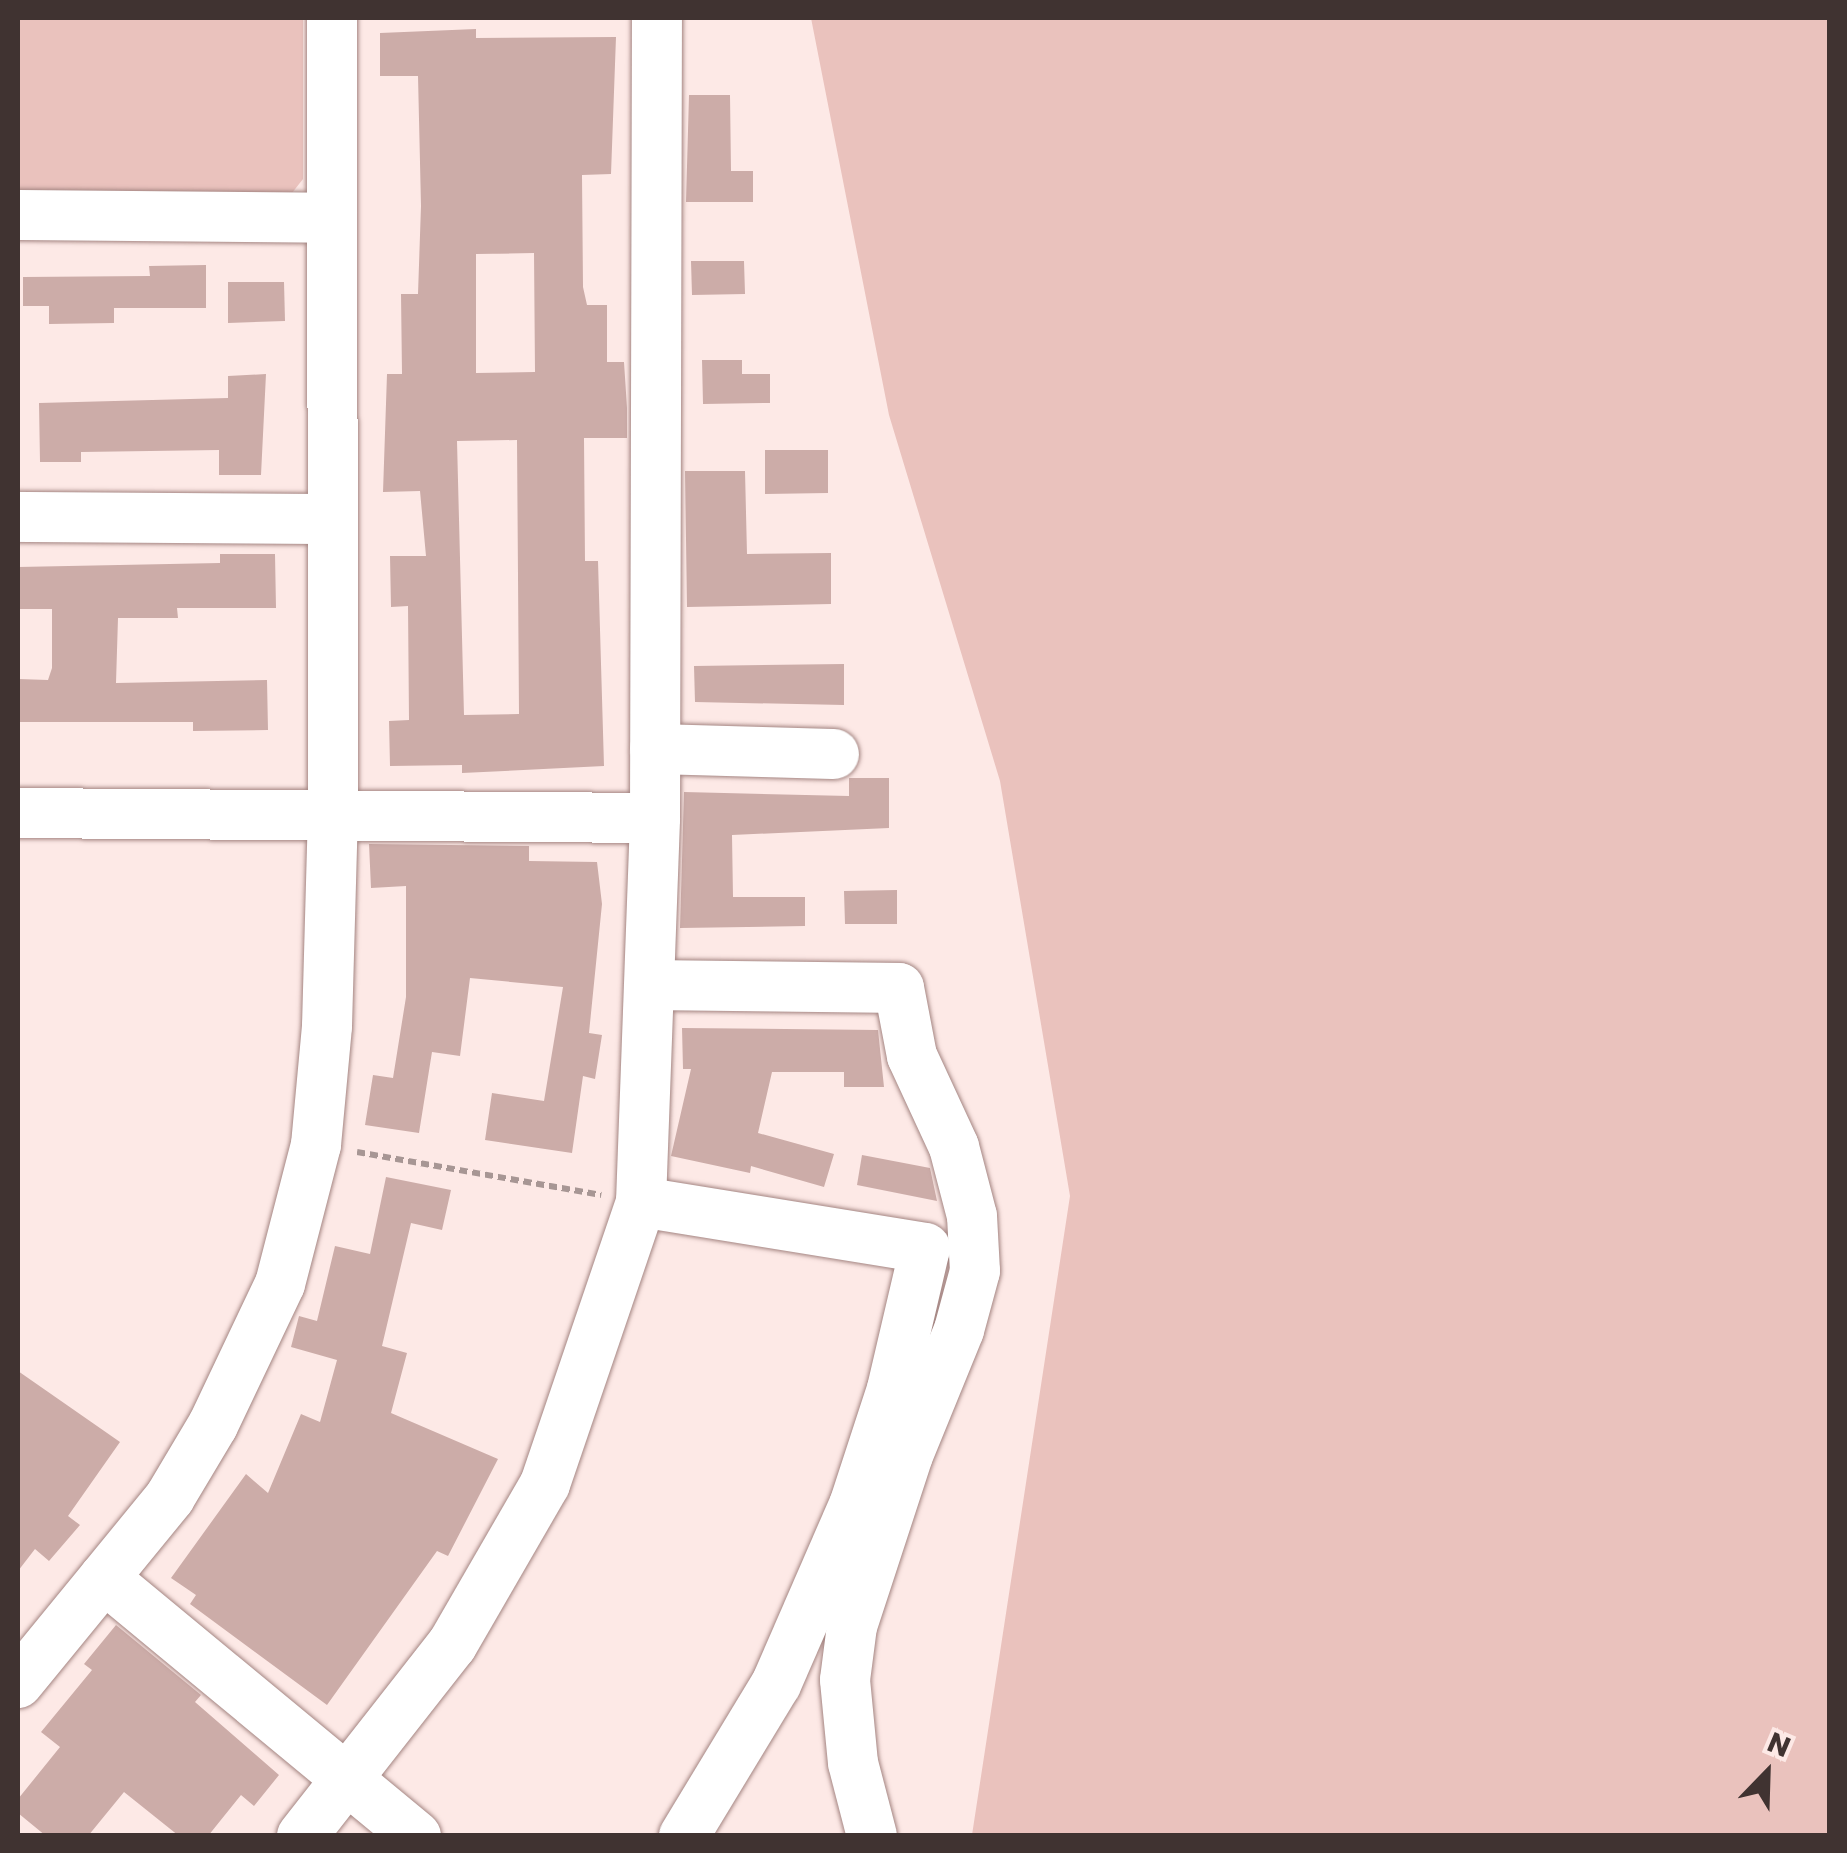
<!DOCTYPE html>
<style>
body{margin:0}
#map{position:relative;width:1847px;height:1853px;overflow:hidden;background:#fde9e6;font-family:Poppins,sans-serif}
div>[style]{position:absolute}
.green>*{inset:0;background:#eac2bd}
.building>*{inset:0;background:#ccaca8}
.path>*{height:6px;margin-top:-3px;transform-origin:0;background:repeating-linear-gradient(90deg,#a79694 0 8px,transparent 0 13px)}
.roads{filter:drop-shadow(0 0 2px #a48582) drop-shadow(0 0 2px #a48582)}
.minor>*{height:50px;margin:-25px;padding:0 25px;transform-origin:25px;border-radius:25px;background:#fff}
span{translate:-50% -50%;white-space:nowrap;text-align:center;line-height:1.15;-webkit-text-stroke:8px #fde9e6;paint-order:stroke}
.frame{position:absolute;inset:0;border:20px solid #403331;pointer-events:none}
.north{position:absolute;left:1717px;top:1723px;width:100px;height:100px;-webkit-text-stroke:8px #fde9e6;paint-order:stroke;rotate:23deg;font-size:28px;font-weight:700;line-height:40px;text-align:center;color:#403331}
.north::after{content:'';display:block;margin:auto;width:35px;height:45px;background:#403331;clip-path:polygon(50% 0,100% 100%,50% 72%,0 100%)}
</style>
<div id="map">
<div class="green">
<i style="clip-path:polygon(18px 18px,303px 18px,303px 179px,288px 198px,18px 192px)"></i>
<i style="clip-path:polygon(811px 18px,1829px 18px,1829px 1835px,972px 1835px,1070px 1196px,1000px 781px,889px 415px)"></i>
</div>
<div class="building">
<i style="clip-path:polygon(evenodd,476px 29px,476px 38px,616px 37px,611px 174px,582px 175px,583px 287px,587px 305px,607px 305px,607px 362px,624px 362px,627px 408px,627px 438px,584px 438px,585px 561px,598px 561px,604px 766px,462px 773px,462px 765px,390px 766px,389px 721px,409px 720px,408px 606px,391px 607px,390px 556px,426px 556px,420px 491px,383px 492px,387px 374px,402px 374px,401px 294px,418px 294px,421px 206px,418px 76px,380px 76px,380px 33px,476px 29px,534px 253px,535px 372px,476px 373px,476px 254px,534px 253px,476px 29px,517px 440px,519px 714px,464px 715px,457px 441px,517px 440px)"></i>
<i style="clip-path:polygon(689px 95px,730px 95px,731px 171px,753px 171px,753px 202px,686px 202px)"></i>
<i style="clip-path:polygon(691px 261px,744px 261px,745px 294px,692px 295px)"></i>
<i style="clip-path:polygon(206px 265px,206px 308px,114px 308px,114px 323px,49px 324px,49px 306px,23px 306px,23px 277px,150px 276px,149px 266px)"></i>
<i style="clip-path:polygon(228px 282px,284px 282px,285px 321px,228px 323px)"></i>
<i style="clip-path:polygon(702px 360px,742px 360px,742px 374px,770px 374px,770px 403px,703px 404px)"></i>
<i style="clip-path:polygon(266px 374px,261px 475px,219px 475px,219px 450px,81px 452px,81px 462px,40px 462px,39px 403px,228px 398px,228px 376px)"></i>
<i style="clip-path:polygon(765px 450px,828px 450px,828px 493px,765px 494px)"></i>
<i style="clip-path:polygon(685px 471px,745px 471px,747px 554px,831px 553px,831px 604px,687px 607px)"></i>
<i style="clip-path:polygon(220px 554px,275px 554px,276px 608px,177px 608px,178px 618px,118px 618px,116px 683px,267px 680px,268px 730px,193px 731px,193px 722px,18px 722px,18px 679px,48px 680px,52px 668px,52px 609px,18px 609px,18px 567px,220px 563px)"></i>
<i style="clip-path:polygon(844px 664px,844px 705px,695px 702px,694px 666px)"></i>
<i style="clip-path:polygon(849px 778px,889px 778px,889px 828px,732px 835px,733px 897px,805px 897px,805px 926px,680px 928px,684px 792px,849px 796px)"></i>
<i style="clip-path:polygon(369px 844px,529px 846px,529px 861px,597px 862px,602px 904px,589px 1033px,602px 1035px,595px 1079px,583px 1076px,572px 1153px,485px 1140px,492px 1093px,544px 1101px,563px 987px,470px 978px,460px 1056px,432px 1052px,419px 1133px,365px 1125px,373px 1075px,393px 1078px,406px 997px,406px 886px,371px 888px)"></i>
<i style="clip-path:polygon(897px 890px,897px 924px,845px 924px,844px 891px)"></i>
<i style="clip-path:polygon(682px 1028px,878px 1030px,884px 1087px,844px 1087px,844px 1072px,772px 1072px,758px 1133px,834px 1154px,824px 1187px,751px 1166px,750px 1173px,671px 1156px,691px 1069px,683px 1069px)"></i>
<i style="clip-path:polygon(862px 1155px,930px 1168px,937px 1201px,857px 1185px)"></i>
<i style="clip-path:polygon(386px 1177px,451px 1190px,442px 1230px,411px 1223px,382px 1346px,407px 1353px,391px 1413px,498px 1459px,448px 1556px,437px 1551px,327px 1705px,190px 1604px,196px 1595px,171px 1578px,246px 1474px,268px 1493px,301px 1414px,320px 1422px,337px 1360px,291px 1347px,299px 1316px,317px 1321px,335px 1246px,370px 1254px)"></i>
<i style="clip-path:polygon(18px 1371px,120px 1442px,68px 1516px,80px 1525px,49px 1561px,35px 1549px,18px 1571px)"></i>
<i style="clip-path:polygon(116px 1625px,201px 1695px,195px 1702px,279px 1775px,254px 1806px,241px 1795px,208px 1836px,179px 1836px,124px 1792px,88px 1836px,46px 1836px,18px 1813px,18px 1799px,60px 1747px,41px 1732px,92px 1670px,84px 1664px)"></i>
</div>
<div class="path">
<i style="left:357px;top:1152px;width:248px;rotate:10deg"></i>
</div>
<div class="roads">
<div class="minor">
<i style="left:18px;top:215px;width:314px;rotate:0.5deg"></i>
<i style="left:18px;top:517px;width:315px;rotate:0.4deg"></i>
<i style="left:655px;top:749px;width:179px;rotate:1.6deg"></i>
<i style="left:18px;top:813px;width:637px;rotate:0.45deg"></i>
<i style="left:652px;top:985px;width:247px;rotate:0.7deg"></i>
<i style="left:899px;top:988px;width:69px;rotate:79.2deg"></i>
<i style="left:912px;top:1056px;width:100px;rotate:65.2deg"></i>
<i style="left:954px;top:1147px;width:71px;rotate:75.4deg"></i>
<i style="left:972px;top:1216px;width:55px;rotate:86.9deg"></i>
<i style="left:975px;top:1271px;width:61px;rotate:105.2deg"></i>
<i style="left:959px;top:1330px;width:135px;rotate:112.2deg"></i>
<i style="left:908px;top:1455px;width:180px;rotate:108.1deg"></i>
<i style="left:852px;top:1626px;width:54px;rotate:97.4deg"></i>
<i style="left:845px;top:1680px;width:83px;rotate:84.5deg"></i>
<i style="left:853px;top:1763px;width:75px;rotate:75.4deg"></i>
<i style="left:641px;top:1202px;width:288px;rotate:9.2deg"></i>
<i style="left:925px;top:1248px;width:145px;rotate:103.2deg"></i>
<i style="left:892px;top:1389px;width:122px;rotate:108.1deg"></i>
<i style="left:854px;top:1505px;width:195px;rotate:113.5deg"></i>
<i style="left:776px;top:1684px;width:178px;rotate:121.2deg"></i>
<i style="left:104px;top:1578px;width:405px;rotate:39.6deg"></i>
<i style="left:18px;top:1683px;width:240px;rotate:-50.7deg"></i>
<i style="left:170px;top:1497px;width:84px;rotate:-59.2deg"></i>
<i style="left:213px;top:1425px;width:156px;rotate:-64.6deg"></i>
<i style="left:280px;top:1284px;width:144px;rotate:-75.5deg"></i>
<i style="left:316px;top:1145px;width:120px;rotate:-84.7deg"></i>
<i style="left:327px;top:1026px;width:211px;rotate:-88.4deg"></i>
<i style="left:333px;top:815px;width:797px;rotate:-90.07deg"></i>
<i style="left:302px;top:1836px;width:243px;rotate:-51.9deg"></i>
<i style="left:452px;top:1645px;width:186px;rotate:-60deg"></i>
<i style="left:545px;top:1484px;width:298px;rotate:-71.2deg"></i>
<i style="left:641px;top:1202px;width:384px;rotate:-87.9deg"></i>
<i style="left:655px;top:818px;width:800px;rotate:-89.86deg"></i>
</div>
</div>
<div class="frame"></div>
<div class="north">N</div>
</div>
